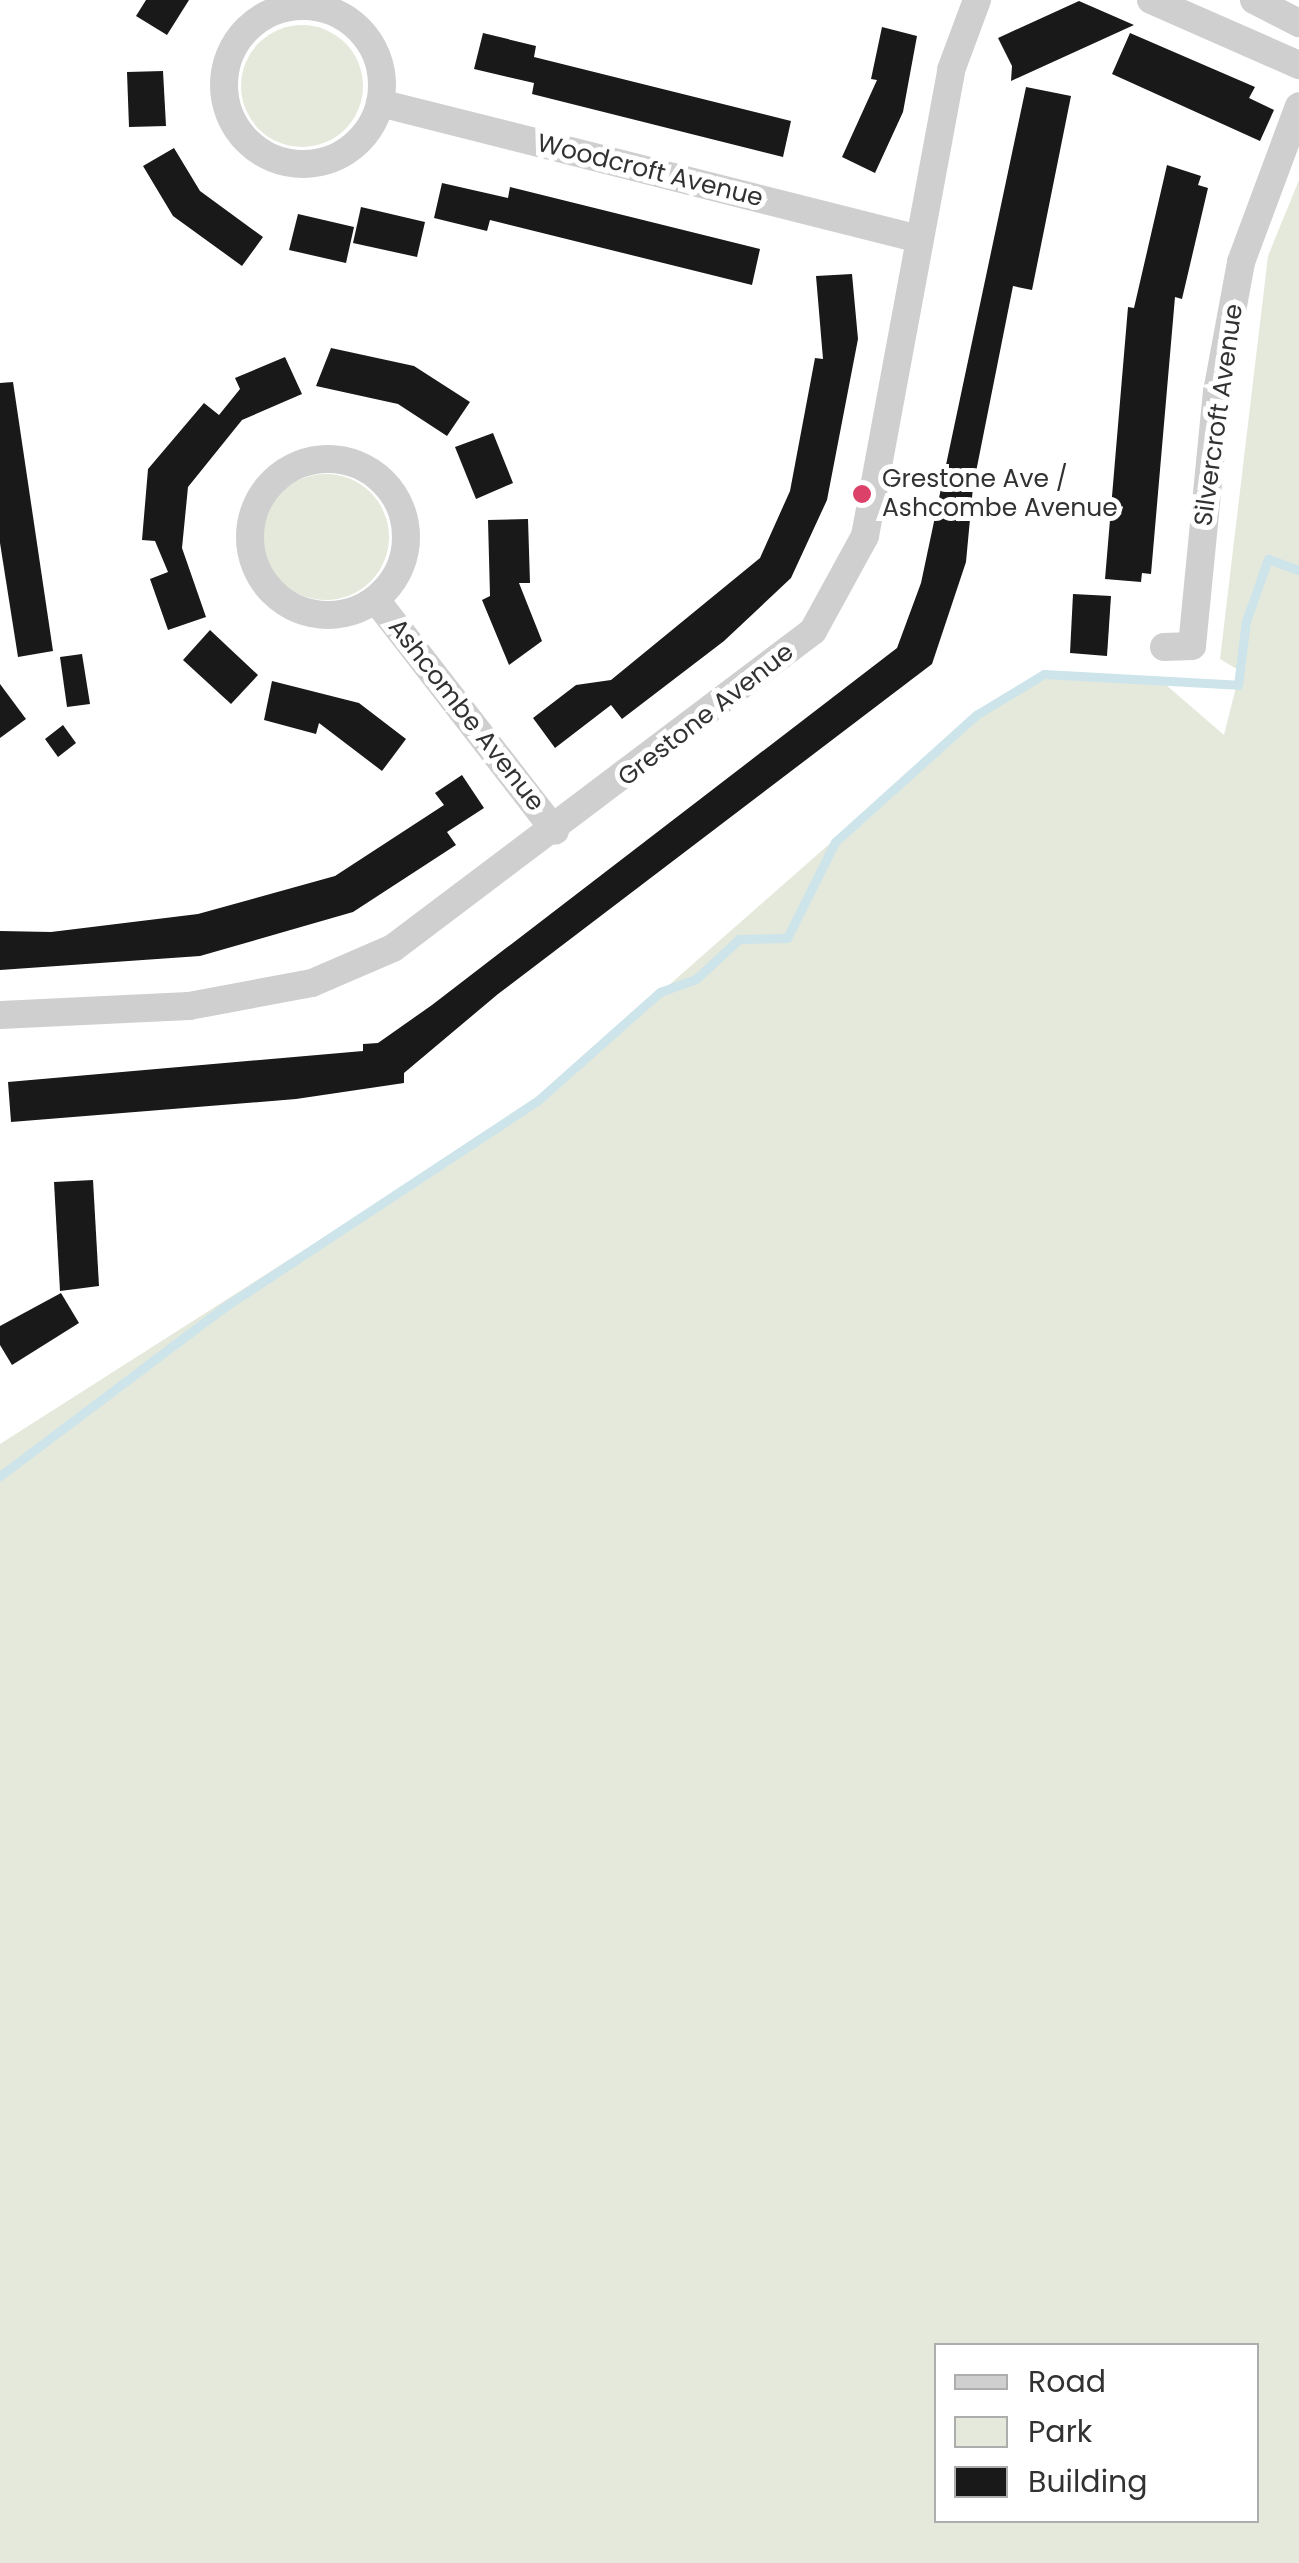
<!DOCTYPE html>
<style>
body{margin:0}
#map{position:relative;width:1299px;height:2563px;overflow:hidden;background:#fff;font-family:Poppins,sans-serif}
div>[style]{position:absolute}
.green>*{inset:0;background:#e4e9dc}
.round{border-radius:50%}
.stream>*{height:9px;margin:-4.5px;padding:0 4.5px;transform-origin:4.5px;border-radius:4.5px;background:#cce4ea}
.building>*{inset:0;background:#191919}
.street>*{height:28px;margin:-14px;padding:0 14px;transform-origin:14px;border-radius:14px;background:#cfcfcf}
.street>.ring{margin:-14px;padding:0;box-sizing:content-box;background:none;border:28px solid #cfcfcf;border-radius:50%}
.dots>*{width:28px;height:28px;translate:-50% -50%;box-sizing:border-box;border:5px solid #fff;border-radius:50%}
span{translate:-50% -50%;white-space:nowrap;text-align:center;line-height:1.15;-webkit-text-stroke:10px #fff;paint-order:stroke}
.street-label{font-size:25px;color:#323232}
.poi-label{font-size:25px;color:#323232}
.left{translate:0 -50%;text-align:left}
.legend{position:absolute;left:934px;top:2343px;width:325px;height:180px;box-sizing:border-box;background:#fff;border:2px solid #adadad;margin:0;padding:12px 18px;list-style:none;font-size:30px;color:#323232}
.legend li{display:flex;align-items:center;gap:20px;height:50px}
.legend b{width:50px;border:2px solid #adadad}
</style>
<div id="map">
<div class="green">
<i class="round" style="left:241px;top:25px;width:122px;height:122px"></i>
<i style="clip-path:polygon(evenodd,1299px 180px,1299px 2563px,0 2563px,0 1444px,536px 1102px,976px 715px,1044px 674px,1158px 678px,1224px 735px,1240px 671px,1220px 659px,1268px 256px,1299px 180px,936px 2346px,1256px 2346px,1256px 2520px,936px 2520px,936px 2346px)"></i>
<i class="round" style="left:263px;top:474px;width:126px;height:126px"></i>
</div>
<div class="stream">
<i style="left:0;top:1476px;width:279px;rotate:-37deg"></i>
<i style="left:223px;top:1308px;width:375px;rotate:-33.4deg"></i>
<i style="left:536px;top:1102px;width:166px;rotate:-41.6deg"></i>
<i style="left:660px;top:992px;width:38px;rotate:-20deg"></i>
<i style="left:696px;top:979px;width:59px;rotate:-42.9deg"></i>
<i style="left:739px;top:939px;width:48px;rotate:-1.2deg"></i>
<i style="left:787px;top:938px;width:107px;rotate:-63.4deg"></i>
<i style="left:835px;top:842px;width:190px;rotate:-42deg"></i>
<i style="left:976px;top:715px;width:79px;rotate:-31.1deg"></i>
<i style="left:1044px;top:674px;width:194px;rotate:3.2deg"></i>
<i style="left:1238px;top:685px;width:64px;rotate:-82.9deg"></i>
<i style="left:1246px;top:621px;width:66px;rotate:-70.5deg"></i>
<i style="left:1268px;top:559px;width:33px;rotate:20deg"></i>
</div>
<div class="building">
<i style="clip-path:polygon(146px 0,189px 0,167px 35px,136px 16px)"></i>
<i style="clip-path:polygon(1079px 1px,1134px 25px,1011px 81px,1012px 66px,998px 38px)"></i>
<i style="clip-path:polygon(882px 27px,917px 36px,903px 112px,875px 173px,842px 157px,877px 80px,871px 79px)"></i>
<i style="clip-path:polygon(483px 33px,536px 46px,534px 57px,791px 121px,783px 157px,532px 94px,534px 83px,474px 69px)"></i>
<i style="clip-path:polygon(1130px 33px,1255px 87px,1249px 98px,1274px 110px,1260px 141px,1112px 74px)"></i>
<i style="clip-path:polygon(163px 71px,166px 126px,129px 127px,127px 72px)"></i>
<i style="clip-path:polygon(1026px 87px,1071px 96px,1032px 290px,1013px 286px,973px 487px,966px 562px,932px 664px,498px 994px,404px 1073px,404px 1083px,296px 1099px,11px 1122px,8px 1082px,363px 1051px,363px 1044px,378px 1043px,432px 1005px,897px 648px,921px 583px)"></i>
<i style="clip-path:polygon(174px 148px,200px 191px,263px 237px,242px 266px,173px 216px,143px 166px)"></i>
<i style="clip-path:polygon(1167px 165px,1201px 176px,1198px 185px,1208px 188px,1182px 299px,1175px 297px,1151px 574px,1142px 573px,1141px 582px,1105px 579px,1128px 307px,1134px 308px)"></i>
<i style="clip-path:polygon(442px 183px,508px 198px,510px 187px,760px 249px,752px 285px,490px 220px,487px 231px,434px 218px)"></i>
<i style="clip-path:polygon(361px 207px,425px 222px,417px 257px,353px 243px)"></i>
<i style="clip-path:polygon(298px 214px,354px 227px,346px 263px,289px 250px)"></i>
<i style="clip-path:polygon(852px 274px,858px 339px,827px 500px,791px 578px,724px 641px,622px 719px,611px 705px,555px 748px,533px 718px,576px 685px,611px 680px,760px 558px,790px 491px,815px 358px,823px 359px,816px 276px)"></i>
<i style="clip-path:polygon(331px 348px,414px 366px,470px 402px,447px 436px,398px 404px,316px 386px)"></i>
<i style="clip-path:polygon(285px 357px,302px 394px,242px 420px,188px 487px,182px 548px,206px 617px,168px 630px,150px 579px,168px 572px,155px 541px,142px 540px,148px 469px,204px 403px,219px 415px,240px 389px,235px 378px)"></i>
<i style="clip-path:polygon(13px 382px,53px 651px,18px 657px,0 543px,0 383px)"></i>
<i style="clip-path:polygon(493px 433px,513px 483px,476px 499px,455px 447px)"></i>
<i style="clip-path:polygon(528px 519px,530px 583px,519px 583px,542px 641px,509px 665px,482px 600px,490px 596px,488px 520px)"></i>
<i style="clip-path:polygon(1073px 594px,1111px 596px,1107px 656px,1070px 653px)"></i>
<i style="clip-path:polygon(210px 630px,258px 675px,231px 704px,183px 660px)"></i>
<i style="clip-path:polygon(82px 654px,90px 704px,67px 707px,60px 657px)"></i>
<i style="clip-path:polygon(272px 681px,359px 703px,406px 739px,382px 771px,319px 723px,316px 734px,264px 720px)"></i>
<i style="clip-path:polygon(0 684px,26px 719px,0 738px)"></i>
<i style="clip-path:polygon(63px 725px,76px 743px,58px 757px,45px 739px)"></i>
<i style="clip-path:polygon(462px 775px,484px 808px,447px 832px,456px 845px,353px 912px,200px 956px,0 970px,0 931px,51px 932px,198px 914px,335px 876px,444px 805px,435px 793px)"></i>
<i style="clip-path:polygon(93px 1180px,99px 1286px,60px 1291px,54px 1182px)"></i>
<i style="clip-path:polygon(61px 1293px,79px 1323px,12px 1365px,0 1345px,0 1326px)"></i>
</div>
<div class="street">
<i style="left:1151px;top:0;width:162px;rotate:23.7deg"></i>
<i style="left:1254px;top:0;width:51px;rotate:27.1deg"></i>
<i class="ring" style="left:224px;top:6px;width:130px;height:130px"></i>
<i style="left:380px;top:103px;width:556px;rotate:14.16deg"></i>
<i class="ring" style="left:250px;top:459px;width:128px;height:128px"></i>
<i style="left:376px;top:600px;width:292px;rotate:52.2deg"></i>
<i style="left:1164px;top:647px;width:28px;rotate:-2deg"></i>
<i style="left:1192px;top:646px;width:255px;rotate:-84.4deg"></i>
<i style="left:1217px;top:392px;width:132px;rotate:-79.5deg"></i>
<i style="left:1241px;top:262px;width:166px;rotate:-69.6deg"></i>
<i style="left:0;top:1015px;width:189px;rotate:-2.7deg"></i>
<i style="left:189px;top:1006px;width:125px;rotate:-10.6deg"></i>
<i style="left:312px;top:983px;width:88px;rotate:-23.4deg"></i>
<i style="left:393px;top:948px;width:526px;rotate:-37.04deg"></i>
<i style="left:813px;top:631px;width:108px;rotate:-61.3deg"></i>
<i style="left:865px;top:536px;width:474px;rotate:-79.5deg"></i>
<i style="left:951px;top:70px;width:75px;rotate:-69.6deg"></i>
</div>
<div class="dots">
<i style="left:862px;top:494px;background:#dc4169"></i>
</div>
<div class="street-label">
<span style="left:650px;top:171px;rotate:14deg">Woodcroft Avenue</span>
<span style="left:1219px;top:415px;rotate:-82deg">Silvercroft Avenue</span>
<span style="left:466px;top:715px;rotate:52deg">Ashcombe Avenue</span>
<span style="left:706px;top:715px;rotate:-38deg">Grestone Avenue</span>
</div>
<div class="poi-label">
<span class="left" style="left:882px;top:494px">Grestone Ave /<br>Ashcombe Avenue</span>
</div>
<ul class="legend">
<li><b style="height:12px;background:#cfcfcf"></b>Road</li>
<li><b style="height:28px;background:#e4e9dc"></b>Park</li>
<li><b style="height:28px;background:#191919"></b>Building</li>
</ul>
</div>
